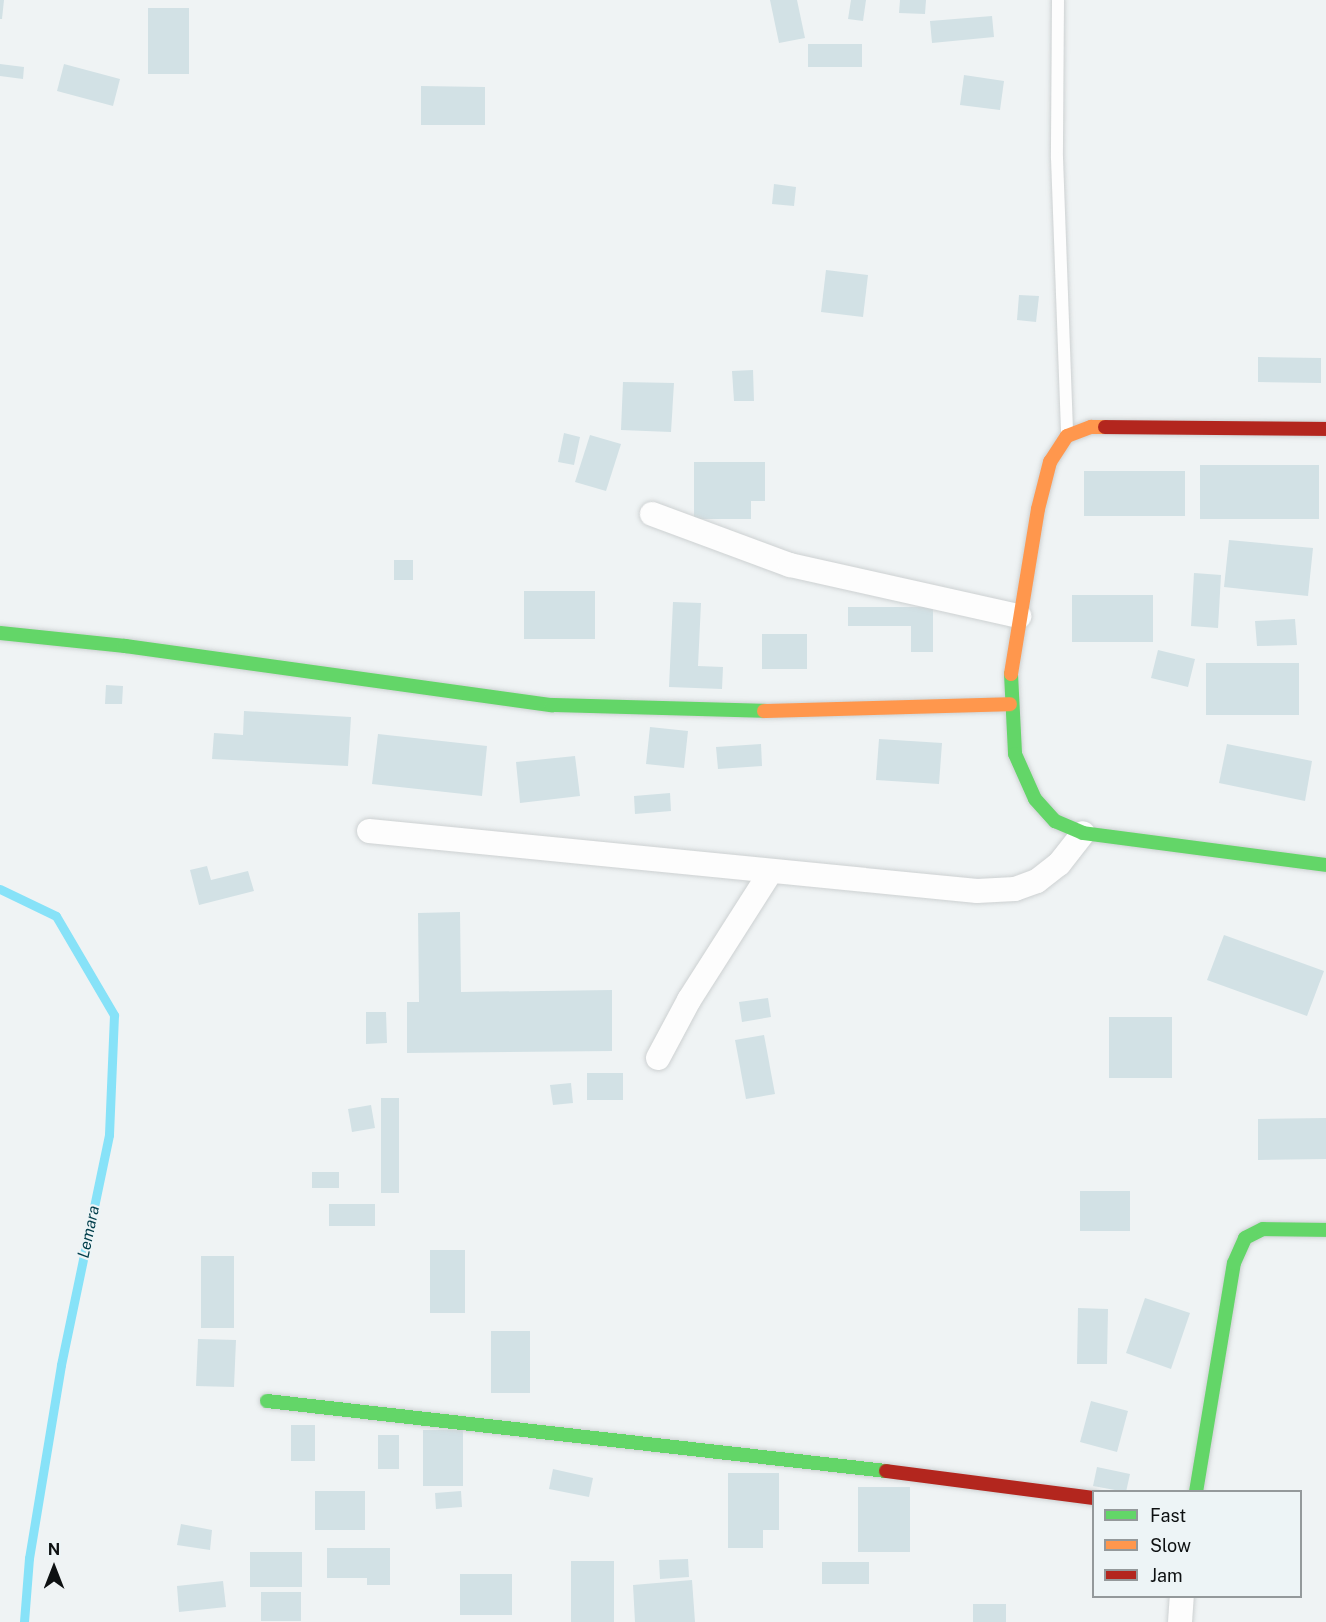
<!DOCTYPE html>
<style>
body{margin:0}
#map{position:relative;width:1326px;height:1622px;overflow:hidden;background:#eff3f4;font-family:"Public Sans",sans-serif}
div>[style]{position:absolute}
.stream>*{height:9px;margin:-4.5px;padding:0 4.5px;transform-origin:4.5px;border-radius:4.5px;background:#87e2f8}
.building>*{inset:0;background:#d2e1e5}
.roads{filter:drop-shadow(0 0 2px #cdd1d2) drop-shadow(0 0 2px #cdd1d2)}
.lane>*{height:12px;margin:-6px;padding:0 6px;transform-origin:6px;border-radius:6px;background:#fdfdfd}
.street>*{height:24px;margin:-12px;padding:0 12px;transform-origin:12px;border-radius:12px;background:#fdfdfd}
.fast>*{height:14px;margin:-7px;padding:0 7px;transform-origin:7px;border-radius:7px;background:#63d668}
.slow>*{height:14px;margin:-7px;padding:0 7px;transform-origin:7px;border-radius:7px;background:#ff974d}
.jam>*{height:14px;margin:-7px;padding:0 7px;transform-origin:7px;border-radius:7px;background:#b3261e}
span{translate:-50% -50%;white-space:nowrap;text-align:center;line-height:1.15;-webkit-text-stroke:4.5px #edf4f6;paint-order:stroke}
.water-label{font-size:16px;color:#013e4b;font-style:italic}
.legend{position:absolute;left:1092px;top:1490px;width:210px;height:108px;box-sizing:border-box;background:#edf4f6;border:2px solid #94999b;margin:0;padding:8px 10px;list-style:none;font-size:18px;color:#0e1112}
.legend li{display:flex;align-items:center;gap:12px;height:30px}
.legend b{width:30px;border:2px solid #94999b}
.north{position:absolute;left:24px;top:1538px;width:60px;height:60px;-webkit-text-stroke:4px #edf4f6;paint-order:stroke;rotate:0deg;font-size:16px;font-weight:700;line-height:24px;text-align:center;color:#0e1112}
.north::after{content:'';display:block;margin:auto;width:21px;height:27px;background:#0e1112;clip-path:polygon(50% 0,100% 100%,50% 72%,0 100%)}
</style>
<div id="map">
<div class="stream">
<i style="left:0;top:889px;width:62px;rotate:25.7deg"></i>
<i style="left:56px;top:916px;width:115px;rotate:59.6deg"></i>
<i style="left:114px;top:1015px;width:120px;rotate:92.4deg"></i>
<i style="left:109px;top:1135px;width:235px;rotate:101.8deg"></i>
<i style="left:61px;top:1365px;width:196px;rotate:99.4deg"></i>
<i style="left:29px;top:1558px;width:64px;rotate:94.5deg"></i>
</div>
<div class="building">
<i style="clip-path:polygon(0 0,4px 0,2px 19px,0 19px)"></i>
<i style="clip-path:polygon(770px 0,797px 0,805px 38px,779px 43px)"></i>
<i style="clip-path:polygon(851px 0,866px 0,863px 21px,848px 19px)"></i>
<i style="clip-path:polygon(900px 0,926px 0,925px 14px,899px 13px)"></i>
<i style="clip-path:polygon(148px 8px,189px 8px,189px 74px,148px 74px)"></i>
<i style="clip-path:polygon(992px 16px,994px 37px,932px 43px,930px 21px)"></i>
<i style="clip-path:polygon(808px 44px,862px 44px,862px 67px,808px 67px)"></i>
<i style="clip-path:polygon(0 64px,24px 67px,23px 79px,0 76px)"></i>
<i style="clip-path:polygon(64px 64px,120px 79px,113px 106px,57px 91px)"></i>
<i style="clip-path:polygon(964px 75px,1004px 81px,1000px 110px,960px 105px)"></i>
<i style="clip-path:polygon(421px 86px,485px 87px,485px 125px,421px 125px)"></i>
<i style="clip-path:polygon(774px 184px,796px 187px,794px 206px,772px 204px)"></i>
<i style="clip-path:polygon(826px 270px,868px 275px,863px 317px,821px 312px)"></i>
<i style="clip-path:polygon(1019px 295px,1039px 296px,1036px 322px,1017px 320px)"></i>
<i style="clip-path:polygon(1258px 357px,1321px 358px,1321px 383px,1258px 382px)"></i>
<i style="clip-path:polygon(753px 370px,754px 401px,734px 401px,732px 371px)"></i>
<i style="clip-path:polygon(623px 382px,674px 383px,671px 432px,621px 430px)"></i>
<i style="clip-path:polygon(564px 433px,580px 437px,574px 465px,558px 462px)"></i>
<i style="clip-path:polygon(590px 435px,621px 444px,606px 491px,575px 482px)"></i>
<i style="clip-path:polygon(694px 462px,765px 462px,765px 501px,751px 501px,751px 519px,694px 519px)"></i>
<i style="clip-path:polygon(1200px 465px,1319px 465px,1319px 519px,1200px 519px)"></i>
<i style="clip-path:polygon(1084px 471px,1185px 471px,1185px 516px,1084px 516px)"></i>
<i style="clip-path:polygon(1229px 540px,1313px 548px,1308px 596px,1224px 587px)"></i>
<i style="clip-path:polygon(394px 560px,413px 560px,413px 580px,394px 580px)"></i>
<i style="clip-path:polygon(1194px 573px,1221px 575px,1218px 628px,1191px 626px)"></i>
<i style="clip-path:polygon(524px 591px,595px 591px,595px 639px,524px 639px)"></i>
<i style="clip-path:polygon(1072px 595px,1153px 595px,1153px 642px,1072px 642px)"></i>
<i style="clip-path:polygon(673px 602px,701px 603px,698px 666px,723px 667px,722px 689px,669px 687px)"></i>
<i style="clip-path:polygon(848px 607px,933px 607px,933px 652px,911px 652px,911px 626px,848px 626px)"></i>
<i style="clip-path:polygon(1295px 619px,1297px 645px,1257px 646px,1255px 621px)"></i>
<i style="clip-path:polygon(762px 634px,807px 634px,807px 669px,762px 669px)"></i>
<i style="clip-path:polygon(1158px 650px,1195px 659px,1188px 687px,1151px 678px)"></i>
<i style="clip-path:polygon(1206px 663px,1299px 663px,1299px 715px,1206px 715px)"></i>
<i style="clip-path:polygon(106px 685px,123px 686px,122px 704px,105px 704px)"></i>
<i style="clip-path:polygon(244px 711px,351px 717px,348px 766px,212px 759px,214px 733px,243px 735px)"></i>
<i style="clip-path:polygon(650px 727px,688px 731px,684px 768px,646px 764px)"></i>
<i style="clip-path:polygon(378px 734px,487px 746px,482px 796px,372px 784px)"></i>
<i style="clip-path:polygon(879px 739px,942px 743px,939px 784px,876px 780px)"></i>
<i style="clip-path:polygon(761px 744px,762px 766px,718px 769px,716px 747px)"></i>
<i style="clip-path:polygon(1227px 744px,1312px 761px,1305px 801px,1219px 783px)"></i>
<i style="clip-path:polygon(575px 756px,580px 796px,520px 803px,516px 762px)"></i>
<i style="clip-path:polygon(670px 793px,671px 811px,635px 814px,634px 796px)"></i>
<i style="clip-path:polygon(207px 866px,211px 880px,248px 871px,254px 891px,199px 905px,190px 870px)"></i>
<i style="clip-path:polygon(460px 912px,461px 992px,612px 990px,612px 1051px,407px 1053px,407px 1002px,419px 1002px,418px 913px)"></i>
<i style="clip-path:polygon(1224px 935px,1324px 971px,1307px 1016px,1207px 980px)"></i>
<i style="clip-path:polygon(768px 998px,771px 1017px,742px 1022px,739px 1002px)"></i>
<i style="clip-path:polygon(366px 1012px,386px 1012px,387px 1043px,366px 1044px)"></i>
<i style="clip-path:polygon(1109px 1017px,1172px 1017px,1172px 1078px,1109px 1078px)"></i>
<i style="clip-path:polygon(764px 1035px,775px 1094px,746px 1099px,735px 1040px)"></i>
<i style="clip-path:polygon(587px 1073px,623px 1073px,623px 1100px,587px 1100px)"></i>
<i style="clip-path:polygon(571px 1083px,573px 1103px,553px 1105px,550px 1085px)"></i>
<i style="clip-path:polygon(381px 1098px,399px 1098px,399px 1193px,381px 1193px)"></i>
<i style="clip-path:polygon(371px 1105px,375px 1128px,352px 1132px,348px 1109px)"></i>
<i style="clip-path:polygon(1326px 1118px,1326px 1159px,1258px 1160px,1258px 1119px)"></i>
<i style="clip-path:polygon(312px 1172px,339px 1172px,339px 1188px,312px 1188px)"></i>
<i style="clip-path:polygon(1080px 1191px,1130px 1191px,1130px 1231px,1080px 1231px)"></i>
<i style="clip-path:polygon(329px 1204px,375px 1204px,375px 1226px,329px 1226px)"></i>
<i style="clip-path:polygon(430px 1250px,465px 1250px,465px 1313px,430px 1313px)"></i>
<i style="clip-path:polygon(201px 1256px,234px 1256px,234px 1328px,201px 1328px)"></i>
<i style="clip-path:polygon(1145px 1298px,1190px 1313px,1171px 1369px,1126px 1353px)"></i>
<i style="clip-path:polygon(1078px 1308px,1108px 1309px,1107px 1364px,1077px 1364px)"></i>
<i style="clip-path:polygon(491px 1331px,530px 1331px,530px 1393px,491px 1393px)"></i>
<i style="clip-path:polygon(198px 1339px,236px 1340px,234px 1387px,196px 1386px)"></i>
<i style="clip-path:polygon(1091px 1401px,1128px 1411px,1117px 1452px,1080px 1442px)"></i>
<i style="clip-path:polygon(291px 1425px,315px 1425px,315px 1461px,291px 1461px)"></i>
<i style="clip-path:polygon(423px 1430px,463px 1430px,463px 1486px,423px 1486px)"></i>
<i style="clip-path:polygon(378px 1435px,399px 1435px,399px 1469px,378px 1469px)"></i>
<i style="clip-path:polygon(1097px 1467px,1130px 1474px,1126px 1492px,1093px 1486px)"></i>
<i style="clip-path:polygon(553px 1469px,593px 1478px,589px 1497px,549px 1489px)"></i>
<i style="clip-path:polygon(728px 1473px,779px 1473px,779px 1530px,763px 1530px,763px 1548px,728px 1548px)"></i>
<i style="clip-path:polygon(858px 1487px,910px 1487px,910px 1552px,858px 1552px)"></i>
<i style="clip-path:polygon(315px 1491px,365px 1491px,365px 1530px,315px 1530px)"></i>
<i style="clip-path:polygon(461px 1491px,462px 1507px,436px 1509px,435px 1493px)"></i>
<i style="clip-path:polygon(181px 1524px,212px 1530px,210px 1550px,177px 1545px)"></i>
<i style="clip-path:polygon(327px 1548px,390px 1548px,390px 1585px,367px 1585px,367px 1578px,327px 1578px)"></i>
<i style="clip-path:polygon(250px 1552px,302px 1552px,302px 1587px,250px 1587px)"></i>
<i style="clip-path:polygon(688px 1559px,689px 1577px,660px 1579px,659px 1560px)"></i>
<i style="clip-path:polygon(571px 1561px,614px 1561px,614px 1622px,571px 1622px)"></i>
<i style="clip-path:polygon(822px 1562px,869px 1562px,869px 1584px,822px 1584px)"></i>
<i style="clip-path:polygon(460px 1574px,512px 1574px,512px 1615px,460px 1615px)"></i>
<i style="clip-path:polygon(692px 1580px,695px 1622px,635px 1622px,633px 1585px)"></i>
<i style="clip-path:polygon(223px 1581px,226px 1607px,179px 1612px,177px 1586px)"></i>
<i style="clip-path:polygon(261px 1592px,301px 1592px,301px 1621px,261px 1621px)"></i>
<i style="clip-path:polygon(973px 1604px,1006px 1604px,1006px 1622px,973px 1622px)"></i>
</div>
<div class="roads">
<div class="lane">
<i style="left:1058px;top:0;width:158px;rotate:90.4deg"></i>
<i style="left:1057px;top:158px;width:276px;rotate:87.9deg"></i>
</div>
<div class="street">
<i style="left:652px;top:514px;width:147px;rotate:20.3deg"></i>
<i style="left:790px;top:565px;width:235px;rotate:12.6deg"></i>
<i style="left:369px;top:831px;width:611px;rotate:5.64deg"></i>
<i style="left:977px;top:891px;width:38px;rotate:-3deg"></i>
<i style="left:1015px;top:889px;width:23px;rotate:-20deg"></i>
<i style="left:1037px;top:881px;width:28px;rotate:-38deg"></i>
<i style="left:1059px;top:864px;width:39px;rotate:-52deg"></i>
<i style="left:658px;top:1058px;width:66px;rotate:-61.9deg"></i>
<i style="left:689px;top:1000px;width:151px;rotate:-57.5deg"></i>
<i style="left:1180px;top:1622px;width:26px;rotate:-86deg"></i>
</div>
<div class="fast">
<i style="left:0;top:633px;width:126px;rotate:5.9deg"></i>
<i style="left:125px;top:646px;width:431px;rotate:7.9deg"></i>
<i style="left:552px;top:705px;width:212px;rotate:1.6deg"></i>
<i style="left:1011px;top:674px;width:80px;rotate:87.1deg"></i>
<i style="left:1015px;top:754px;width:49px;rotate:66deg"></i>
<i style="left:1035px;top:799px;width:30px;rotate:48deg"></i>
<i style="left:1055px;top:821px;width:30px;rotate:23deg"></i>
<i style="left:1083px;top:833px;width:245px;rotate:7.5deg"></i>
<i style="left:267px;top:1401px;width:623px;rotate:6.45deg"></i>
<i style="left:1196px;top:1492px;width:232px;rotate:-80.6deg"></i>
<i style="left:1234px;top:1263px;width:27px;rotate:-66deg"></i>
<i style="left:1245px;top:1238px;width:20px;rotate:-27deg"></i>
<i style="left:1263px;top:1229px;width:63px;rotate:0.9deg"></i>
</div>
<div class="slow">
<i style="left:1011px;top:674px;width:167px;rotate:-80.7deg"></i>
<i style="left:1038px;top:509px;width:49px;rotate:-75.7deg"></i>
<i style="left:1050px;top:462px;width:31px;rotate:-57deg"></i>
<i style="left:1067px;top:436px;width:26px;rotate:-21deg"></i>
<i style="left:1091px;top:427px;width:14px"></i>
<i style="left:764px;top:711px;width:246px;rotate:-1.6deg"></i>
</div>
<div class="jam">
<i style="left:1105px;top:427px;width:221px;rotate:0.5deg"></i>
<i style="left:886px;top:1471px;width:210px;rotate:7.4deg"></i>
</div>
</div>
<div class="water-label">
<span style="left:89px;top:1232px;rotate:-78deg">Lemara</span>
</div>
<ul class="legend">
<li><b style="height:8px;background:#63d668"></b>Fast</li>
<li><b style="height:8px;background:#ff974d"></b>Slow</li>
<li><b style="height:8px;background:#b3261e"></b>Jam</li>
</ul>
<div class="north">N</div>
</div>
